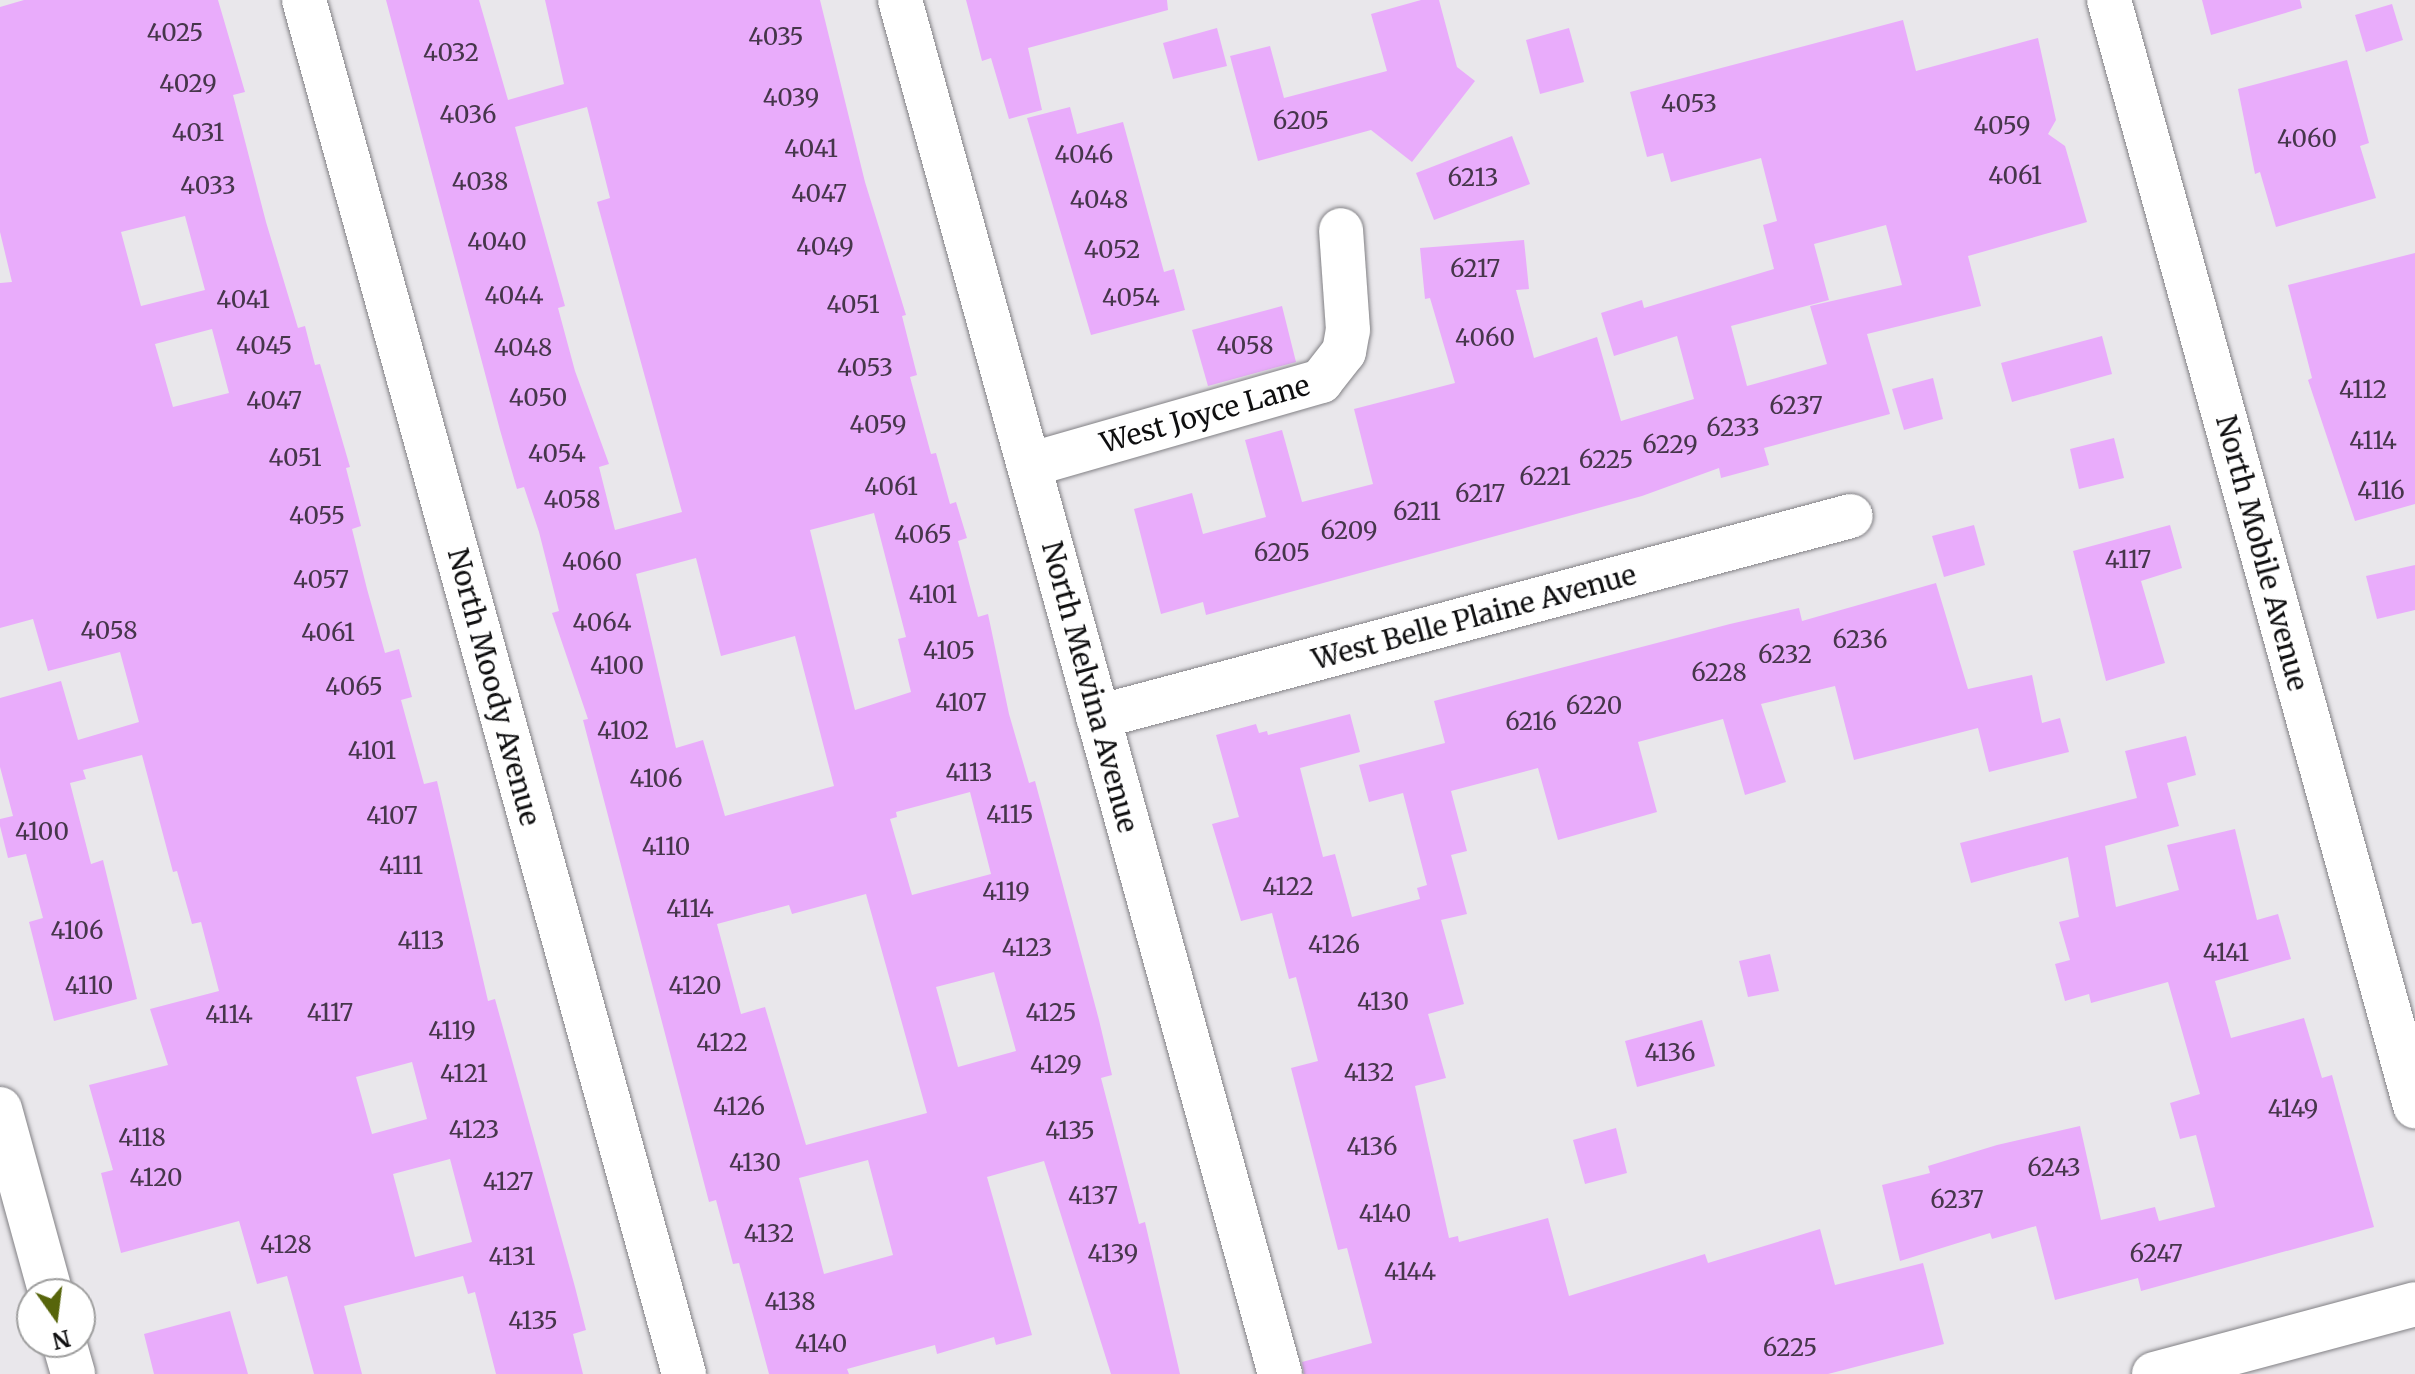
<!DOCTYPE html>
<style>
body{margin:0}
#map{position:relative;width:2415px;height:1374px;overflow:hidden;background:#e9e7eb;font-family:Merriweather,serif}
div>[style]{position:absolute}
.building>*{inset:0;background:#e9acfb}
.roads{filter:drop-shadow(0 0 2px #828185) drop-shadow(0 0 2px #828185)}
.street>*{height:44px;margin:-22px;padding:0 22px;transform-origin:22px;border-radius:22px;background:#fff}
span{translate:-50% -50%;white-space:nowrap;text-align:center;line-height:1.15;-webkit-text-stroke:8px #fff;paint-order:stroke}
.number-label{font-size:24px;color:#46364b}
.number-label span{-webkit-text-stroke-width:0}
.street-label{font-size:28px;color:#0f0f10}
.north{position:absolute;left:16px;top:1278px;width:80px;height:80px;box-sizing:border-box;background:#fff;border:2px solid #9f9f9f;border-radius:50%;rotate:166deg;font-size:22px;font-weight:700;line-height:32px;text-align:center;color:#0f0f10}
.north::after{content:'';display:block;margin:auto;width:28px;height:36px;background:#57650b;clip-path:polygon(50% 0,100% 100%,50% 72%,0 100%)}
</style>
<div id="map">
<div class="building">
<i style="clip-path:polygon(evenodd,24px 0,218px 0,245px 92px,233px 95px,266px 222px,298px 328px,305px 326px,315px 365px,320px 364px,350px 467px,346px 468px,361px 526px,352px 529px,367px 589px,385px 653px,399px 649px,412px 697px,401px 700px,424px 784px,437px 781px,488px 1001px,495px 999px,575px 1287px,586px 1330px,573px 1334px,583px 1374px,496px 1374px,475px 1292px,468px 1294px,463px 1276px,344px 1306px,362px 1374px,314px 1374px,287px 1276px,257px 1284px,239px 1221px,121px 1253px,101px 1173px,113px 1170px,89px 1085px,168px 1065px,150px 1009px,219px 991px,201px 922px,192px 924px,177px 871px,173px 872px,142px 755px,83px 770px,86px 779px,70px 783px,91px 864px,103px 860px,137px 999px,54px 1021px,29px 922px,43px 918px,26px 854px,8px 858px,0 826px,0 819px,13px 816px,0 767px,0 698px,61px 681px,78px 740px,139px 722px,120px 652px,48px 671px,33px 619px,0 628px,0 283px,12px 282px,0 232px,0 7px,24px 0,185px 216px,205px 290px,141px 306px,121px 232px,185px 216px,24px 0,212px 329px,229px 393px,173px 407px,155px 344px,212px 329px,24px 0,412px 1062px,427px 1119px,372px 1134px,356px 1077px,412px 1062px,24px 0,450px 1159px,472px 1242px,415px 1257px,393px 1174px,450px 1159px)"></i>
<i style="clip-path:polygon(evenodd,386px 0,479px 0,508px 100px,564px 84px,545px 0,820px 0,865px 182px,906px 315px,902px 316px,917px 375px,910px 377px,931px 454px,936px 453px,950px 504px,956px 502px,967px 538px,958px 541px,978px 617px,988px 614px,1009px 714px,1029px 783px,1035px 781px,1099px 1020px,1112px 1075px,1101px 1078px,1139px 1224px,1145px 1222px,1180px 1374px,1111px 1374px,1044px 1161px,987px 1177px,1032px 1335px,996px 1345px,994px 1337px,937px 1354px,935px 1345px,847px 1369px,849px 1374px,769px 1374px,739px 1263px,733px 1264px,716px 1200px,709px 1202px,583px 720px,588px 719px,552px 613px,559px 611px,539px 532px,524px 487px,517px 489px,500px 430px,386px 0,587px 107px,610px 198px,597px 202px,682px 512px,615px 530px,599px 467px,609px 464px,575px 371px,558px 308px,565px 306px,515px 127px,587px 107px,386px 0,874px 513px,906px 637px,898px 639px,911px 692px,855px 710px,810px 530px,874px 513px,386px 0,696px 558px,721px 656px,795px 636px,834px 786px,725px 816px,703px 740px,676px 748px,636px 574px,696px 558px,386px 0,970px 792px,991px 874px,912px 895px,890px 819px,897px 817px,896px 812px,970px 792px,386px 0,866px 894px,927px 1113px,806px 1145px,765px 1007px,741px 1014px,717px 924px,789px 905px,792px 914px,866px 894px,386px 0,994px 972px,1016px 1051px,958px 1067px,936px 987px,994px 972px,386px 0,868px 1160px,893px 1255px,824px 1274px,799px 1178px,868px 1160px)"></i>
<i style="clip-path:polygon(966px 0,1167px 0,1168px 10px,1028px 48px,1042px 110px,1009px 119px,991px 58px,982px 61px)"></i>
<i style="clip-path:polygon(1421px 0,1439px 0,1457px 67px,1475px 81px,1412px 162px,1371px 130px,1258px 161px,1230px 56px,1270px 46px,1284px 98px,1387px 71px,1371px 14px)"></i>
<i style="clip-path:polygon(2202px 0,2300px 0,2302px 8px,2211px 35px)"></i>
<i style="clip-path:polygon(2392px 4px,2403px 40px,2366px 52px,2355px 15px)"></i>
<i style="clip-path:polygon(evenodd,1903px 20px,1916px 71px,2038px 38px,2056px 120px,2048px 134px,2065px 146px,2087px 222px,1968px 256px,1981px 306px,1867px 334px,1890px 414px,1764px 448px,1769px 465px,1721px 478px,1719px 468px,1642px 496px,1206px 615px,1203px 602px,1161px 614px,1134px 509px,1192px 493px,1203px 534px,1266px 517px,1245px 440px,1282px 430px,1302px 502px,1373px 484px,1354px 409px,1455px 383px,1430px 298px,1425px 299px,1420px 248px,1524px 240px,1529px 289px,1516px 290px,1534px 358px,1597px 337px,1621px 421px,1694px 399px,1677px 336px,1614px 356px,1601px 313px,1642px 300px,1644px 308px,1774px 269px,1763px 225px,1777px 221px,1761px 158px,1671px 182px,1663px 153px,1647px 157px,1630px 92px,1903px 20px,1886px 225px,1902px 285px,1810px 306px,1827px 364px,1747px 386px,1731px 326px,1829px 300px,1814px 244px,1886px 225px)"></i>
<i style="clip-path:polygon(1217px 28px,1227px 66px,1173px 79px,1163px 43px)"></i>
<i style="clip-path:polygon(1569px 28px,1584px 82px,1540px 94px,1526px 40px)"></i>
<i style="clip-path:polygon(2347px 60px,2369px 143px,2360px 146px,2376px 198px,2276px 227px,2260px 172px,2255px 174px,2238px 89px)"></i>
<i style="clip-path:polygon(1070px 107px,1077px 134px,1123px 122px,1164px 272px,1174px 269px,1185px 310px,1091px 335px,1027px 118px)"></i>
<i style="clip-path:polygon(1512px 136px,1530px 184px,1434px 220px,1416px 173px)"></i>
<i style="clip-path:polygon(2415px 253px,2415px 504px,2355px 521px,2308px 380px,2312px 378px,2288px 285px)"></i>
<i style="clip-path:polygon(1282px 306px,1296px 362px,1208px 386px,1192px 330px)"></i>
<i style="clip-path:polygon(2102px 336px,2112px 374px,2012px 402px,2001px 363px)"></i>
<i style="clip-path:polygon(1933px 378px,1943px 419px,1904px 430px,1892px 389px)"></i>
<i style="clip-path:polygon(2114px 438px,2124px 478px,2079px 489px,2070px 449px)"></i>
<i style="clip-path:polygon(1974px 525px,1985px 565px,1944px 577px,1932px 536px)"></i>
<i style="clip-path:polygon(2170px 525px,2182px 568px,2141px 581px,2165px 663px,2106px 681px,2073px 551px)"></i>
<i style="clip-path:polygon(2415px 565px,2415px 610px,2377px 619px,2366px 576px)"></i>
<i style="clip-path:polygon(1936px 583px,1968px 689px,2032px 675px,2042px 723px,2060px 718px,2069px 752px,1989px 772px,1978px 728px,1854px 760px,1835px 686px,1761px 704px,1786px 782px,1745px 795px,1723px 719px,1638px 742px,1657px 812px,1558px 840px,1538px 768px,1451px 791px,1467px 851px,1451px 855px,1467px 914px,1441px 920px,1464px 1004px,1428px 1014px,1446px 1078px,1415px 1086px,1449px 1238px,1458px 1236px,1459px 1242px,1548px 1218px,1569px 1296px,1705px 1254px,1708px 1263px,1820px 1229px,1835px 1285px,1923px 1263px,1944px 1344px,1828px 1374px,1304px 1374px,1302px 1362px,1372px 1343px,1347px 1248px,1338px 1250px,1291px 1068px,1318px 1061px,1296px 977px,1289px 979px,1272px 913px,1241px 921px,1212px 824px,1239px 817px,1216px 735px,1256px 724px,1259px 733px,1267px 731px,1268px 735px,1350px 714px,1360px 752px,1300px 768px,1323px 857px,1335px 854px,1352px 917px,1420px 899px,1417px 888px,1427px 885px,1403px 793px,1369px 802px,1359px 765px,1445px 743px,1434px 701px,1730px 624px,1799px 608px,1802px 621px)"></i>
<i style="clip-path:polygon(2186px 736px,2196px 775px,2167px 783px,2179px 826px,2105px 846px,2116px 907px,2179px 890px,2167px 845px,2235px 829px,2257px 920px,2278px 914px,2291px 959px,2215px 981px,2231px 1038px,2304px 1018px,2322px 1078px,2332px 1075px,2374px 1227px,2141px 1291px,2138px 1278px,2055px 1300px,2036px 1226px,1992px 1239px,1990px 1233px,1900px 1261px,1882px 1185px,1930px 1173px,1928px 1166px,1997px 1145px,2080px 1126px,2101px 1220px,2155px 1207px,2159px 1221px,2215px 1207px,2196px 1135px,2180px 1139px,2170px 1103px,2200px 1094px,2168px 982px,2091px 1003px,2089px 994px,2065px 1001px,2055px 964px,2070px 960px,2059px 922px,2079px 917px,2068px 857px,1971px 883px,1960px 843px,2137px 798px,2125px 751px)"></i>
<i style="clip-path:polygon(1770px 954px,1779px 991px,1748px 997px,1739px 961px)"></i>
<i style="clip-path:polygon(1702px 1020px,1715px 1066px,1637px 1087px,1625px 1041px)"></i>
<i style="clip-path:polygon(1616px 1128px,1627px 1173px,1585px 1184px,1573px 1140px)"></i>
<i style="clip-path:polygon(230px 1311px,248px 1374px,154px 1374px,144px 1334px)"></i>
</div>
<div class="roads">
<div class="street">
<i style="left:304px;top:0;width:1426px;rotate:74.54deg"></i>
<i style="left:900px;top:0;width:1426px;rotate:74.54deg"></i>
<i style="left:2109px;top:0;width:1148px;rotate:74.53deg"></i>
<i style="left:1029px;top:465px;width:304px;rotate:-16deg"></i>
<i style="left:1321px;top:381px;width:37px;rotate:-52deg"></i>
<i style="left:1344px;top:352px;width:22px;rotate:-80deg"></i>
<i style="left:1348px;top:330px;width:100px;rotate:-94deg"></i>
<i style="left:1098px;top:717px;width:779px;rotate:-14.95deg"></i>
<i style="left:0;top:1109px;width:192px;rotate:74.6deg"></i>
<i style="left:64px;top:1342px;width:33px;rotate:74deg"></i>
<i style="left:2154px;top:1374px;width:270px;rotate:-15deg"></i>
</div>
</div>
<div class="number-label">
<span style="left:175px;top:33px">4025</span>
<span style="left:776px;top:37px">4035</span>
<span style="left:451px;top:53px">4032</span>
<span style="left:188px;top:84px">4029</span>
<span style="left:791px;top:98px">4039</span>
<span style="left:1689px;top:104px">4053</span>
<span style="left:468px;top:115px">4036</span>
<span style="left:1301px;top:121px">6205</span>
<span style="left:2002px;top:126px">4059</span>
<span style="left:198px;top:133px">4031</span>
<span style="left:2307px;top:139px">4060</span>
<span style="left:811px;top:149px">4041</span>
<span style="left:1084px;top:155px">4046</span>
<span style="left:2015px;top:176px">4061</span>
<span style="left:1473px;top:178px">6213</span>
<span style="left:480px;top:182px">4038</span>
<span style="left:208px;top:186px">4033</span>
<span style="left:819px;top:194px">4047</span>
<span style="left:1099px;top:200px">4048</span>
<span style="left:497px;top:242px">4040</span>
<span style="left:825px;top:247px">4049</span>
<span style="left:1112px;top:250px">4052</span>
<span style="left:1475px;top:269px">6217</span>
<span style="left:514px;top:296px">4044</span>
<span style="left:1131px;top:298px">4054</span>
<span style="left:243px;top:300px">4041</span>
<span style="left:853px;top:305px">4051</span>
<span style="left:1485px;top:338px">4060</span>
<span style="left:264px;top:346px">4045</span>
<span style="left:1245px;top:346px">4058</span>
<span style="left:523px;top:348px">4048</span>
<span style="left:865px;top:368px">4053</span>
<span style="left:2363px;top:390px">4112</span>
<span style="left:538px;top:398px">4050</span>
<span style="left:274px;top:401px">4047</span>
<span style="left:1796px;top:406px">6237</span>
<span style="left:878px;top:425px">4059</span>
<span style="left:1733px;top:428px">6233</span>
<span style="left:2373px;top:441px">4114</span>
<span style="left:1670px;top:445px">6229</span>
<span style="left:557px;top:454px">4054</span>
<span style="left:295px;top:458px">4051</span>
<span style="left:1606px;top:460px">6225</span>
<span style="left:1545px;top:477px">6221</span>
<span style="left:891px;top:487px">4061</span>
<span style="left:2381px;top:491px">4116</span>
<span style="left:1480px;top:494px">6217</span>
<span style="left:572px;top:500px">4058</span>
<span style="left:1417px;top:512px">6211</span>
<span style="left:317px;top:516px">4055</span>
<span style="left:1349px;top:531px">6209</span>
<span style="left:923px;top:535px">4065</span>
<span style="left:1282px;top:553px">6205</span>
<span style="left:2128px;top:560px">4117</span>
<span style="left:592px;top:562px">4060</span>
<span style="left:321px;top:580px">4057</span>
<span style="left:933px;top:595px">4101</span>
<span style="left:602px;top:623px">4064</span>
<span style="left:109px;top:631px">4058</span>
<span style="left:328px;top:633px">4061</span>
<span style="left:1860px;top:640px">6236</span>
<span style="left:949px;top:651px">4105</span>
<span style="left:1785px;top:655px">6232</span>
<span style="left:617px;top:666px">4100</span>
<span style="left:1719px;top:673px">6228</span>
<span style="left:354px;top:687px">4065</span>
<span style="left:961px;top:703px">4107</span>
<span style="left:1594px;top:706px">6220</span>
<span style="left:1531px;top:722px">6216</span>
<span style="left:623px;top:731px">4102</span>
<span style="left:372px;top:751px">4101</span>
<span style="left:969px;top:773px">4113</span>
<span style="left:656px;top:779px">4106</span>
<span style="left:1010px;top:815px">4115</span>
<span style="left:392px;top:816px">4107</span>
<span style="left:42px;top:832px">4100</span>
<span style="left:666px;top:847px">4110</span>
<span style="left:401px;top:866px">4111</span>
<span style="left:1288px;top:887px">4122</span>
<span style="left:1006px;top:892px">4119</span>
<span style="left:690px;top:909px">4114</span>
<span style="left:77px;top:931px">4106</span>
<span style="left:421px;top:941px">4113</span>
<span style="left:1334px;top:945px">4126</span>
<span style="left:1027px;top:948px">4123</span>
<span style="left:2226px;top:953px">4141</span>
<span style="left:89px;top:986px">4110</span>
<span style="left:695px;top:986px">4120</span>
<span style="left:1383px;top:1002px">4130</span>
<span style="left:330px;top:1013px">4117</span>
<span style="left:1051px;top:1013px">4125</span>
<span style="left:229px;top:1015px">4114</span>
<span style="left:452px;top:1031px">4119</span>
<span style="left:722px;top:1043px">4122</span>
<span style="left:1670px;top:1053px">4136</span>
<span style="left:1056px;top:1065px">4129</span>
<span style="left:1369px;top:1073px">4132</span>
<span style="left:464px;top:1074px">4121</span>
<span style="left:739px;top:1107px">4126</span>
<span style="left:2293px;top:1109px">4149</span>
<span style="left:474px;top:1130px">4123</span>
<span style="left:1070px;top:1131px">4135</span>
<span style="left:142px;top:1138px">4118</span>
<span style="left:1372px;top:1147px">4136</span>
<span style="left:755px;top:1163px">4130</span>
<span style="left:2054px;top:1168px">6243</span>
<span style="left:156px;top:1178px">4120</span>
<span style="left:508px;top:1182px">4127</span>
<span style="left:1093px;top:1196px">4137</span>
<span style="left:1957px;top:1200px">6237</span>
<span style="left:1385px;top:1214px">4140</span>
<span style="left:769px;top:1234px">4132</span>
<span style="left:286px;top:1245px">4128</span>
<span style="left:1113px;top:1254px">4139</span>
<span style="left:2156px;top:1254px">6247</span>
<span style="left:512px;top:1257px">4131</span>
<span style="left:1410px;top:1272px">4144</span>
<span style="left:790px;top:1302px">4138</span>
<span style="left:533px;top:1321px">4135</span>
<span style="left:821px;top:1344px">4140</span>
<span style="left:1790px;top:1348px">6225</span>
</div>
<div class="street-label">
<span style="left:1205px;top:414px;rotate:-16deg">West Joyce Lane</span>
<span style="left:2262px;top:553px;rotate:75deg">North Mobile Avenue</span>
<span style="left:1474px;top:617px;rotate:-15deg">West Belle Plaine Avenue</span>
<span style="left:494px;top:687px;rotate:75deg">North Moody Avenue</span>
<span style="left:1090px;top:687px;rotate:75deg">North Melvina Avenue</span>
</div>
<div class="north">N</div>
</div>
